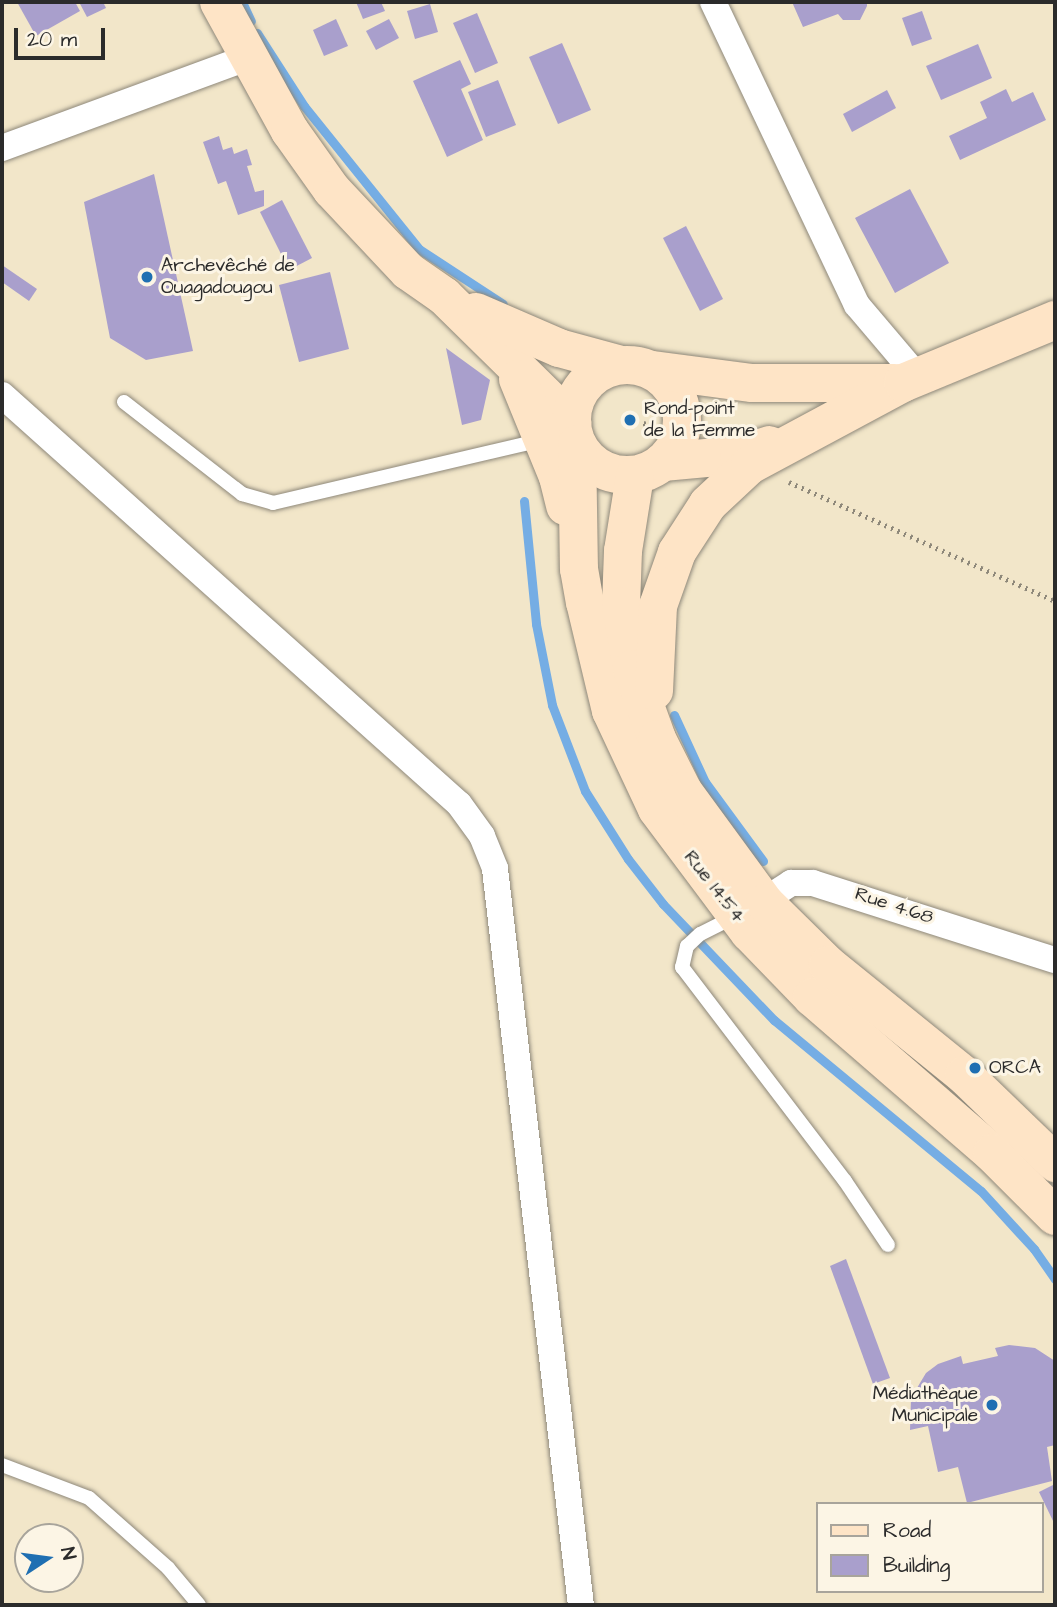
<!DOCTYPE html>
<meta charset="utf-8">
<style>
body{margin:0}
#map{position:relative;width:1057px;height:1607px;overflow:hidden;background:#f2e6c9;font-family:"Architects Daughter",sans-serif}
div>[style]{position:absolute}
.stream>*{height:9px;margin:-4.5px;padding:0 4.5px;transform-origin:4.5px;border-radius:4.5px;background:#75ade4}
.building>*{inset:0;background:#a99fcc}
.path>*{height:4.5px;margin-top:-2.25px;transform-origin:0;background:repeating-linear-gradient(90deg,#8e887a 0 2px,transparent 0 7px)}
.roads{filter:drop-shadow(0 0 2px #8e887a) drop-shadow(0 0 2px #8e887a)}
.service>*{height:14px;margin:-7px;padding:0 7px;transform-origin:7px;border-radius:7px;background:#fff}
.minor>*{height:26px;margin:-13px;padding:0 13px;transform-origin:13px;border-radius:13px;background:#fff}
.secondary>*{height:38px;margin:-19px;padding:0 19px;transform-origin:19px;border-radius:19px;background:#fee4c6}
.secondary>.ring{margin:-19px;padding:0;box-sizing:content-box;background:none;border:38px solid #fee4c6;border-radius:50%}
.dots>*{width:19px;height:19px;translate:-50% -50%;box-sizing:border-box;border:4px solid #fcf5e5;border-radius:50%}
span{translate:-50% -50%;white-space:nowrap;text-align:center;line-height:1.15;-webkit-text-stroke:6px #fcf5e5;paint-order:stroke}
.poi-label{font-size:19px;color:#2b2b2b}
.left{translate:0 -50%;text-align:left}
.right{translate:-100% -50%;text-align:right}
.street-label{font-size:19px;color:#2b2b2b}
.frame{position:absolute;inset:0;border:4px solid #2b2b2b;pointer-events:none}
.legend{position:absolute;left:816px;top:1502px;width:228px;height:91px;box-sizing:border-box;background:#fcf5e5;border:2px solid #a8a49b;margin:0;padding:9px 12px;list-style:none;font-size:21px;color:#2b2b2b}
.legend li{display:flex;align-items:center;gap:14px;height:35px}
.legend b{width:35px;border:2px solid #a8a49b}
.north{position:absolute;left:14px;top:1523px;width:70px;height:70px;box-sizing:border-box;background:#fcf5e5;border:2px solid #a8a49b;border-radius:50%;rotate:77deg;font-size:19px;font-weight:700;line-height:28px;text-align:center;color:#2b2b2b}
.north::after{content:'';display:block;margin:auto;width:24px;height:32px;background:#1f6fb2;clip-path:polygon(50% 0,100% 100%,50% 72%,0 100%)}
.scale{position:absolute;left:14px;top:28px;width:91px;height:32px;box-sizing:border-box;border:4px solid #2b2b2b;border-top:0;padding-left:9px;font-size:21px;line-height:24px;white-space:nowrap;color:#2b2b2b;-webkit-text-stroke:5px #fcf5e5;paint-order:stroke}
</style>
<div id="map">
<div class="stream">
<i style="left:242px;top:2px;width:21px;rotate:65deg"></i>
<i style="left:257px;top:33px;width:87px;rotate:57.2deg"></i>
<i style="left:304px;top:106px;width:184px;rotate:51.2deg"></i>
<i style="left:419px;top:249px;width:100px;rotate:33.2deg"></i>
<i style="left:524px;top:501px;width:124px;rotate:84.4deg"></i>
<i style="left:536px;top:624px;width:83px;rotate:78.8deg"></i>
<i style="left:552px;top:705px;width:92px;rotate:69deg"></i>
<i style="left:585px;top:791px;width:80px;rotate:57.7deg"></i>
<i style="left:628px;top:859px;width:57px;rotate:52.1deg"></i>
<i style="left:663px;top:904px;width:161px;rotate:46.3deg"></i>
<i style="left:774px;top:1020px;width:268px;rotate:39.6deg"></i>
<i style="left:981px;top:1191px;width:79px;rotate:47.6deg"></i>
<i style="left:1034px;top:1249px;width:37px;rotate:55deg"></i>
<i style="left:674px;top:715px;width:74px;rotate:65.2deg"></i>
<i style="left:705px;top:782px;width:98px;rotate:53.7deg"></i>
</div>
<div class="building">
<i style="clip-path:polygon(17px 2px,75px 2px,80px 11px,36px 36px)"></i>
<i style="clip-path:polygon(79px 2px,103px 2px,106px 8px,87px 17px)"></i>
<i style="clip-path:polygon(356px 2px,381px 2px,385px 11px,363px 19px)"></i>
<i style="clip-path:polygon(792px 2px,867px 2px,867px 6px,860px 20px,843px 20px,838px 14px,803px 27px)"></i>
<i style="clip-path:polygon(430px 4px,438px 32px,415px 39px,407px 11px)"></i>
<i style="clip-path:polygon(922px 11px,932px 39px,912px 46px,902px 18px)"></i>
<i style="clip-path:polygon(477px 13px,498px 63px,475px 73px,453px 23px)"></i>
<i style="clip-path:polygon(336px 19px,348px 46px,324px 56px,313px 30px)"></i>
<i style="clip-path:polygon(389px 19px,399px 38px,376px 50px,366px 31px)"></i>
<i style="clip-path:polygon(562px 43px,591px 110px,558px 124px,529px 57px)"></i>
<i style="clip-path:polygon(978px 44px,992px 78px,941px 100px,926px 66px)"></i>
<i style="clip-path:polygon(460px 60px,471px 84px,461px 89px,483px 140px,447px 157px,413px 81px)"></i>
<i style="clip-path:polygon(498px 80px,516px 125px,486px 137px,468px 92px)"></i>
<i style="clip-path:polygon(1006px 89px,1012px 102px,1033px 92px,1046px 120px,960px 160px,949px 136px,987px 118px,980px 102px)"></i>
<i style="clip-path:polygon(887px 90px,896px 108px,852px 132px,843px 114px)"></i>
<i style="clip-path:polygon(219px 136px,223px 150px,232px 147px,234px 154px,247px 149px,252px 165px,247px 166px,255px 192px,264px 190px,264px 206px,238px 215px,226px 181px,218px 184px,203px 142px)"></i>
<i style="clip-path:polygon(154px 174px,193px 351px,146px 360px,110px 338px,84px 202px)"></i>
<i style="clip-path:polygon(910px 189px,949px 263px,895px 293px,855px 218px)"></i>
<i style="clip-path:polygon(282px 200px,312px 258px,289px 270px,260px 212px)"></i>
<i style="clip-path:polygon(686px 226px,723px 299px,700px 311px,663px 238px)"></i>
<i style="clip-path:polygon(2px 265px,37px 289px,29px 301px,2px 282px)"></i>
<i style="clip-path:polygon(330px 272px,349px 349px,299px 362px,279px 285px)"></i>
<i style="clip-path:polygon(446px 348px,490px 380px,481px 420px,462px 425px)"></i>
<i style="clip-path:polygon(846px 1259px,890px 1378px,873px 1384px,830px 1266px)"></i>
<i style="clip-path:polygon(1009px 1345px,1035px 1348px,1055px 1361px,1055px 1445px,1047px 1447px,1052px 1481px,967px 1503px,958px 1467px,938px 1472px,928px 1426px,910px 1430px,911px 1398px,926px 1373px,938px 1364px,961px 1356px,963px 1364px,998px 1356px,995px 1348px)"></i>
<i style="clip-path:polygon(1055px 1484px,1055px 1525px,1039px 1492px)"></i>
</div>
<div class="path">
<i style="left:630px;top:420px;width:31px;rotate:13deg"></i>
<i style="left:789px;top:482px;width:291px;rotate:24.1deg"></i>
</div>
<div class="roads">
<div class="service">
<i style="left:124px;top:402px;width:150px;rotate:37.9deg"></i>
<i style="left:242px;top:494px;width:32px;rotate:16deg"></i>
<i style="left:273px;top:503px;width:275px;rotate:-13.2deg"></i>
<i style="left:736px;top:916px;width:40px;rotate:153.4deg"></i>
<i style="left:700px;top:934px;width:18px;rotate:137deg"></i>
<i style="left:687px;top:946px;width:22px;rotate:103deg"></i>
<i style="left:682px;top:967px;width:269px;rotate:52.7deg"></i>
<i style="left:845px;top:1181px;width:77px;rotate:56.1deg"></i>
<i style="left:2px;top:1465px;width:93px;rotate:20.8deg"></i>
<i style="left:89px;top:1498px;width:106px;rotate:41.5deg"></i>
<i style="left:168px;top:1568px;width:48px;rotate:50deg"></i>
</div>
<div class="minor">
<i style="left:713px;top:2px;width:335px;rotate:64.6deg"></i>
<i style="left:857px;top:305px;width:94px;rotate:49.7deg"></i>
<i style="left:2px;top:148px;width:260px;rotate:-20.2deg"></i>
<i style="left:2px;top:395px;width:613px;rotate:41.83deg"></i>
<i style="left:459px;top:804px;width:39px;rotate:54deg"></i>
<i style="left:482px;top:836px;width:35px;rotate:68deg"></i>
<i style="left:495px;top:869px;width:741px;rotate:83.34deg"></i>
<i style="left:751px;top:909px;width:48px;rotate:-33deg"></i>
<i style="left:791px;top:883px;width:22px"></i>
<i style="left:813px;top:883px;width:254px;rotate:17.7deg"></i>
</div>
<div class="secondary">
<i style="left:219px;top:2px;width:147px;rotate:61.2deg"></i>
<i style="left:290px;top:131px;width:72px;rotate:54.6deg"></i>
<i style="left:332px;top:190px;width:111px;rotate:46.8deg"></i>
<i style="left:408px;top:271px;width:44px;rotate:34.8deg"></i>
<i style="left:444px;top:296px;width:180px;rotate:44.5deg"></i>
<i style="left:476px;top:312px;width:90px;rotate:23.4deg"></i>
<i style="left:559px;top:348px;width:61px;rotate:15.2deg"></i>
<i class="ring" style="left:572px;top:365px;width:72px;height:72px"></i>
<i style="left:653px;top:370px;width:100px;rotate:7.5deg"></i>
<i style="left:752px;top:383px;width:142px"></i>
<i style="left:518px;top:379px;width:106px;rotate:67.8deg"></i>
<i style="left:558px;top:477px;width:30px;rotate:76deg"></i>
<i style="left:577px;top:444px;width:125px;rotate:89.1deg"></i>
<i style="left:579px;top:569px;width:34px;rotate:80deg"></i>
<i style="left:585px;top:602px;width:112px;rotate:76.6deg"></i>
<i style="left:611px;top:711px;width:108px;rotate:64.9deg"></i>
<i style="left:657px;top:809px;width:154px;rotate:53.2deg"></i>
<i style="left:749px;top:932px;width:91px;rotate:45.9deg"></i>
<i style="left:812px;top:997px;width:238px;rotate:40.9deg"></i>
<i style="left:992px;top:1153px;width:89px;rotate:45deg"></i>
<i style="left:663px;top:462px;width:76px;rotate:-5.3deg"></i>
<i style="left:739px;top:455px;width:32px;rotate:-18deg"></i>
<i style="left:635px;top:476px;width:76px;rotate:99.1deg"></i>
<i style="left:623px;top:551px;width:55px;rotate:92.1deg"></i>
<i style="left:621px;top:606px;width:64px;rotate:80.1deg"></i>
<i style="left:632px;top:669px;width:74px;rotate:70.3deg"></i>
<i style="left:657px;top:739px;width:58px;rotate:63.4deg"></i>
<i style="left:683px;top:791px;width:139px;rotate:53.8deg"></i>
<i style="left:765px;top:903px;width:88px;rotate:44.5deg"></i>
<i style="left:828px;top:965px;width:175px;rotate:39deg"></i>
<i style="left:964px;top:1075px;width:127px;rotate:44deg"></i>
<i style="left:654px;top:691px;width:85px;rotate:-87.3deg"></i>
<i style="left:658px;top:606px;width:57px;rotate:-70.6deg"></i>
<i style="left:677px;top:552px;width:57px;rotate:-57.1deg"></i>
<i style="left:708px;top:504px;width:57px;rotate:-42.9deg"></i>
<i style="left:750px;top:465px;width:174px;rotate:-28.2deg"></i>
<i style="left:903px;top:383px;width:165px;rotate:-22.5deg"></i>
</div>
</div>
<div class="dots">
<i style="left:147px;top:277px;background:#1f6fb2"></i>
<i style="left:630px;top:420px;background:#1f6fb2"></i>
<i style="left:975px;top:1068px;background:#1f6fb2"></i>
<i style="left:992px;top:1405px;background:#1f6fb2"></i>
</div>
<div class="poi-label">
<span class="left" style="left:161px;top:277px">Archevêché de<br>Ouagadougou</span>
<span class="left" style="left:644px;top:420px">Rond-point<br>de la Femme</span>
<span class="left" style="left:989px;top:1068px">ORCA</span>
<span class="right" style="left:978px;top:1405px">Médiathèque<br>Municipale</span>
</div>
<div class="street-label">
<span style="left:714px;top:887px;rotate:52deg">Rue 14.54</span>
<span style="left:894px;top:906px;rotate:18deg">Rue 4.68</span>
</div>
<div class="frame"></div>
<ul class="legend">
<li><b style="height:9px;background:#fee4c6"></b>Road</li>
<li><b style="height:19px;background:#a99fcc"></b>Building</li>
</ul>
<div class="north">N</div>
<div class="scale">20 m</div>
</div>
